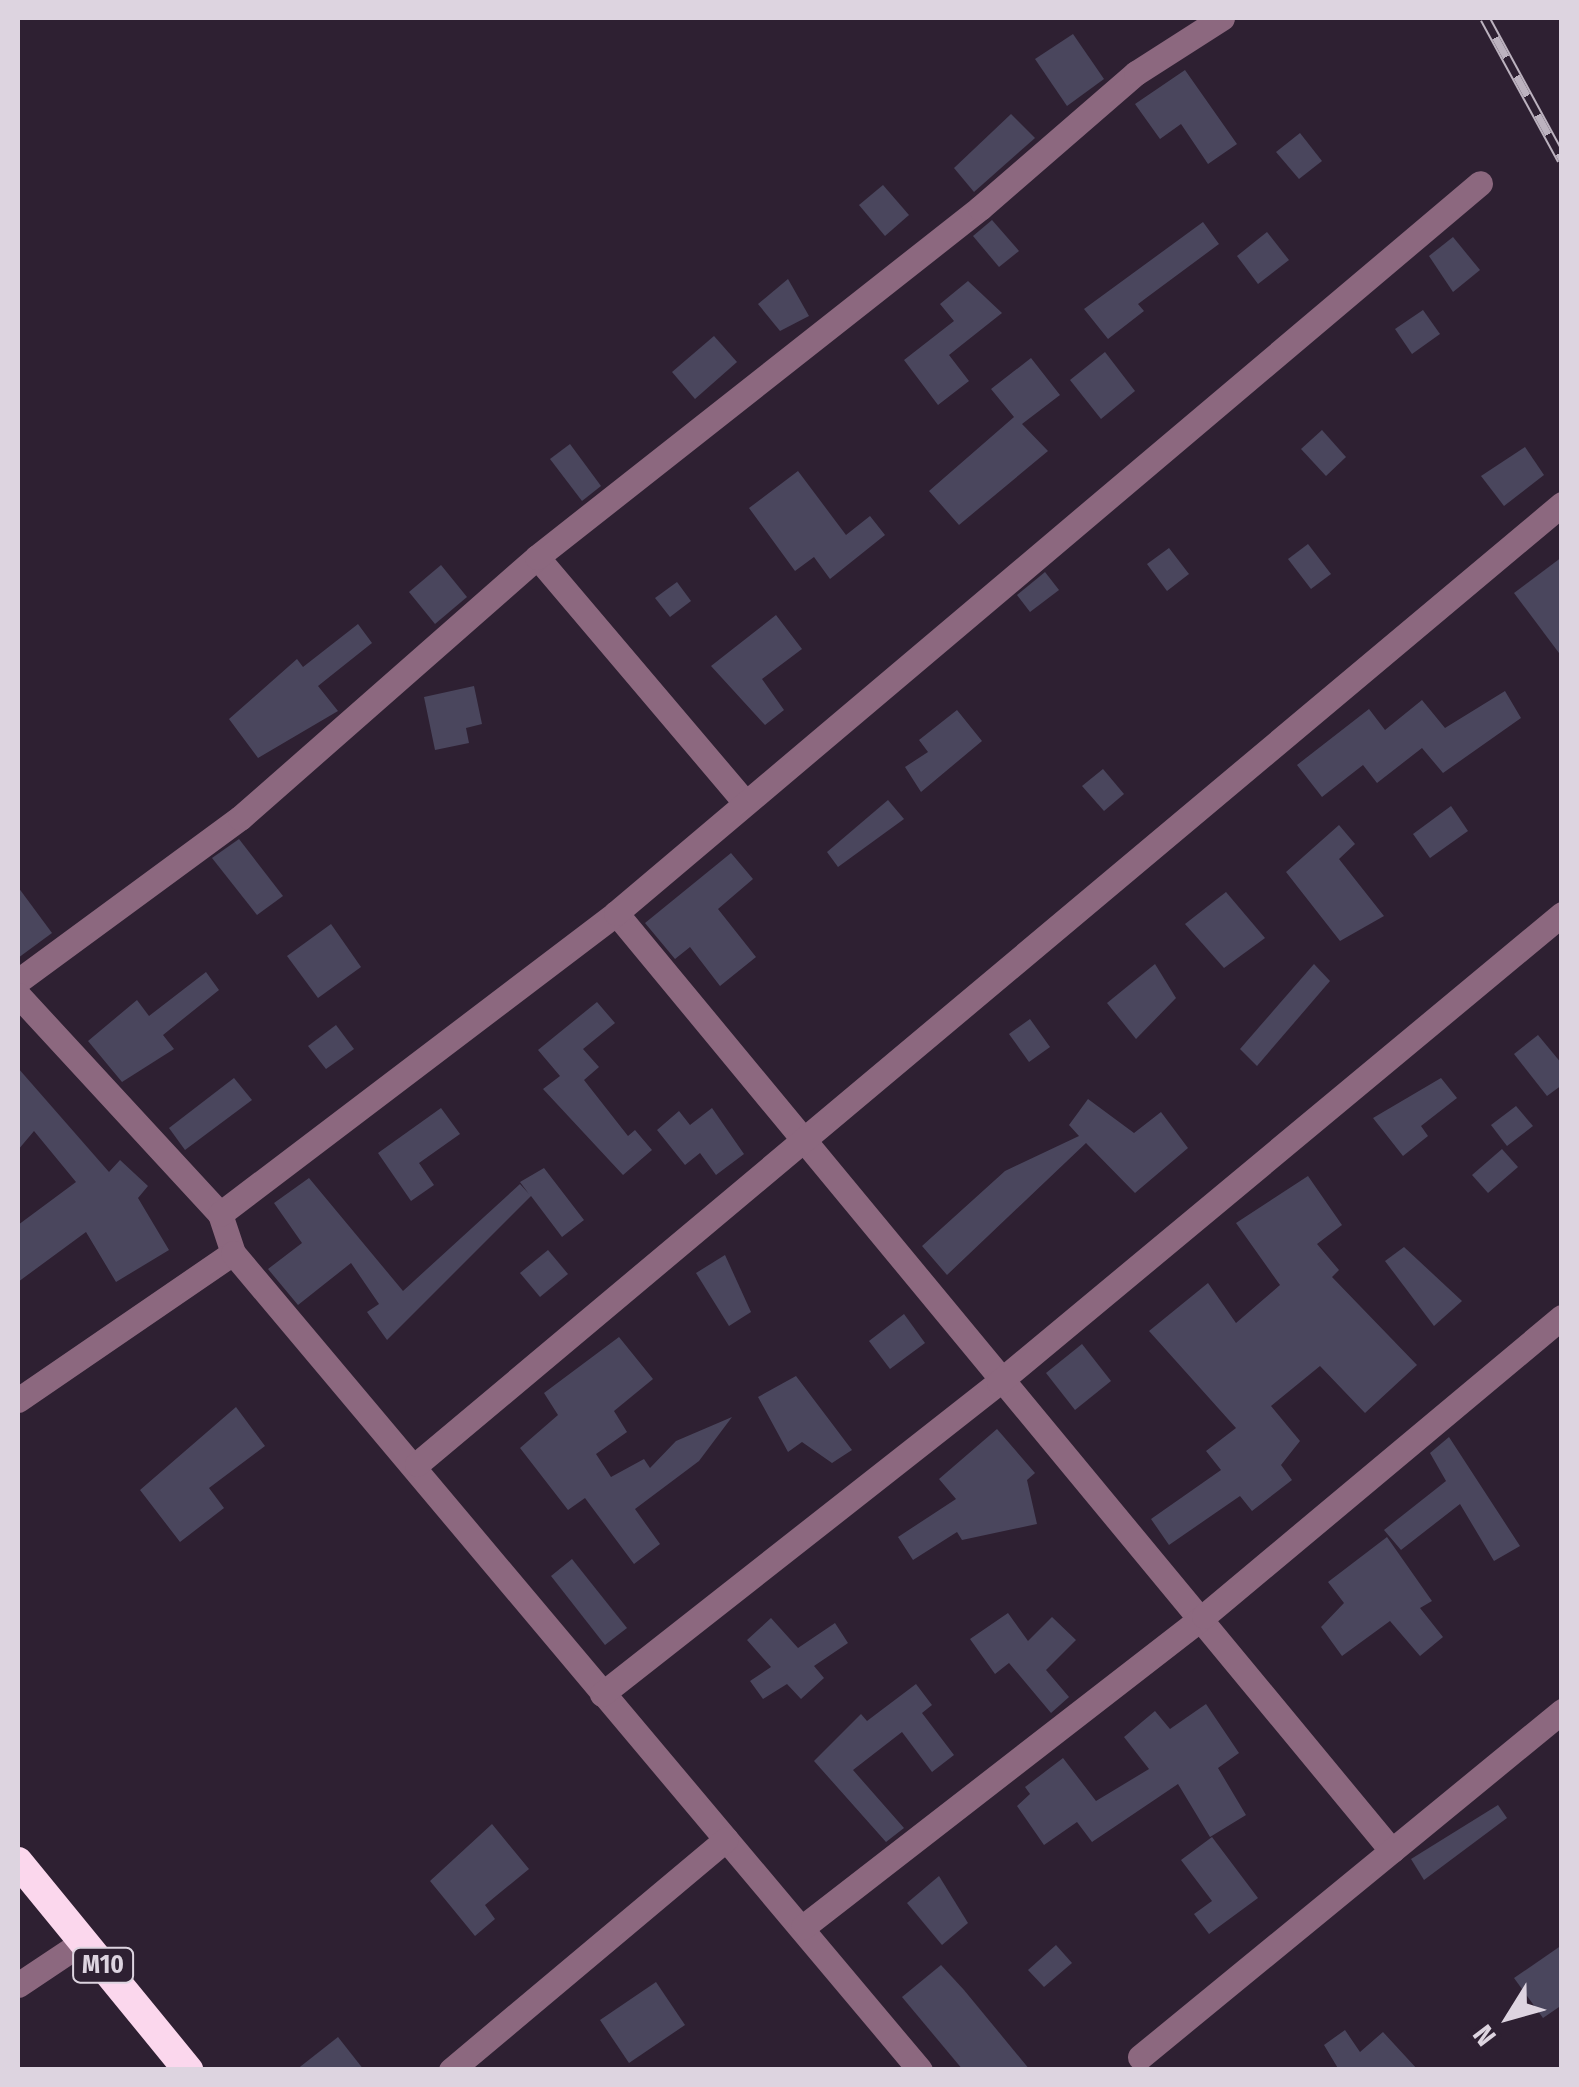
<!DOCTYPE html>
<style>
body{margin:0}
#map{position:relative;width:1579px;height:2087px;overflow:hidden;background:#2e2032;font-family:"Fira Sans Condensed",sans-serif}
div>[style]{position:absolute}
.building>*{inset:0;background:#4a465d}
.minor>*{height:25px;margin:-12.5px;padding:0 12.5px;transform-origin:12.5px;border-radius:12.5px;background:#8c687f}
.highway>*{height:30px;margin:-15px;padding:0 15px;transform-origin:15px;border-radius:15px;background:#fbd7ed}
.rail>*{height:11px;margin-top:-5.5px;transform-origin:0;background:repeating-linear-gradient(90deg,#2e2032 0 22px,#bcb2bf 0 44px);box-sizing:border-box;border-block:2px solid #bcb2bf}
span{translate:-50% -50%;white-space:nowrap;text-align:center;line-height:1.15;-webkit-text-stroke:9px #2e2032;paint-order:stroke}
.shield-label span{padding:2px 8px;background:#2e2032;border:2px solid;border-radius:8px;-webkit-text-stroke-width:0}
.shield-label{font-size:25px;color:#ddd4e0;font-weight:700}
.frame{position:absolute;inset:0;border:20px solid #ddd4e0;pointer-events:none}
.north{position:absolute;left:1459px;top:1967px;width:100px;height:100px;-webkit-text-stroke:8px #2e2032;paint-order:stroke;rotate:233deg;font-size:28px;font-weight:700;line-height:40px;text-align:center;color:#ddd4e0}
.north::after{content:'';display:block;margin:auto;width:35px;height:45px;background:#ddd4e0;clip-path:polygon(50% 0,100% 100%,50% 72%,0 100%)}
</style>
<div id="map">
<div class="building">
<i style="clip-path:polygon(1073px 34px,1104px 79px,1067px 106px,1035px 59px)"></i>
<i style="clip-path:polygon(1185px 70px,1237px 144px,1208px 164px,1181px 124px,1160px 139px,1135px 104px)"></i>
<i style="clip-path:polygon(1011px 114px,1035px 138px,974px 192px,954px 168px)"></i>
<i style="clip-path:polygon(1300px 133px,1322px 161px,1299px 179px,1276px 152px)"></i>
<i style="clip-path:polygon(883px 185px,909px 215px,885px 236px,859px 205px)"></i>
<i style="clip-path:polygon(992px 220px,1019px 251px,999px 267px,973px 236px)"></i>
<i style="clip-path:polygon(1203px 222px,1219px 244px,1138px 304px,1144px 311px,1108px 339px,1084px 309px)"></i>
<i style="clip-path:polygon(1267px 232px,1289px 260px,1258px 284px,1237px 256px)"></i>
<i style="clip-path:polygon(1453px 237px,1480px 270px,1453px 292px,1429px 256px)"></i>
<i style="clip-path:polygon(788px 279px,809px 316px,780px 331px,758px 304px)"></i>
<i style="clip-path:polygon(968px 281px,1002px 313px,949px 355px,969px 381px,938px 405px,904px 360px,954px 321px,940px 304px)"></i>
<i style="clip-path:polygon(1423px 310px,1440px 334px,1412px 354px,1395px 329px)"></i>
<i style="clip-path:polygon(714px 336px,737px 362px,695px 399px,672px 372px)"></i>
<i style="clip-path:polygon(1105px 352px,1135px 391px,1101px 419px,1070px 380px)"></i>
<i style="clip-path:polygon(1031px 358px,1060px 395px,1022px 424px,1048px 451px,959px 525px,929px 491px,1014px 417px,991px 389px)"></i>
<i style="clip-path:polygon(1322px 430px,1346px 457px,1326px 476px,1301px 449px)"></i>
<i style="clip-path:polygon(570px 444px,601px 486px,582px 501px,550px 459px)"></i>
<i style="clip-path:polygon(1525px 447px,1544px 475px,1504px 506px,1481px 476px)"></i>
<i style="clip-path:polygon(798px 471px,846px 535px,870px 516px,885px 535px,830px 579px,814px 557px,795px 571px,749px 508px)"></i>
<i style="clip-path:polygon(1308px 544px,1331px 574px,1311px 589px,1288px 559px)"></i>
<i style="clip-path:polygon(1169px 548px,1189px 574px,1167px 591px,1147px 564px)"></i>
<i style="clip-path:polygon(1562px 557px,1562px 657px,1514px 593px)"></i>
<i style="clip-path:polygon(441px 565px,467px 597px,435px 624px,409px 592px)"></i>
<i style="clip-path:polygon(1045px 572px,1059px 590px,1030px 612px,1017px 595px)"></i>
<i style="clip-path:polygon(677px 582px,691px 601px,670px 617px,655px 598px)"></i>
<i style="clip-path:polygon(776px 615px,802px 649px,762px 679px,784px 710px,765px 725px,711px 666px)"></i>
<i style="clip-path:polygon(358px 624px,372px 643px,318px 686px,338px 711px,258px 758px,229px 719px,297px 659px,303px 667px)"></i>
<i style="clip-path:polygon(474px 686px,482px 724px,466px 728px,469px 743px,435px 750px,424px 697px)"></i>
<i style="clip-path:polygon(1505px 691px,1521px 718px,1443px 773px,1422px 748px,1377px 783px,1363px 765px,1322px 797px,1297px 765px,1369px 709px,1385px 730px,1422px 700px,1445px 728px)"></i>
<i style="clip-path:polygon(957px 710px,982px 741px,921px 792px,905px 767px,928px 752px,919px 740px)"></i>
<i style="clip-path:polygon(1103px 769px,1124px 794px,1104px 811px,1082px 786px)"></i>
<i style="clip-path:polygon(888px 800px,904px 819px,838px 867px,827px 852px)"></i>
<i style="clip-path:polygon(1451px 806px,1468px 831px,1430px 858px,1413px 834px)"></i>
<i style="clip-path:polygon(1339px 825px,1355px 844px,1339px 859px,1384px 916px,1340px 941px,1286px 872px)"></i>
<i style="clip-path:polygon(239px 839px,283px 896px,257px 915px,212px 858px)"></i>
<i style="clip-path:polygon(731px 853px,753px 879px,718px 909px,756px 957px,720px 986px,690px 947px,675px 959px,645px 923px)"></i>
<i style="clip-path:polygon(18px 887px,52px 933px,18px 958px)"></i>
<i style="clip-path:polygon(1226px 892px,1265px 938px,1224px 968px,1185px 924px)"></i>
<i style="clip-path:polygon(331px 924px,361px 967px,318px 998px,287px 956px)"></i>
<i style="clip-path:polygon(1155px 964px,1176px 998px,1136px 1039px,1107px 1003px)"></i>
<i style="clip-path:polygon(1314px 964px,1330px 981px,1257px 1066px,1240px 1049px)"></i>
<i style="clip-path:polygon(206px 972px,219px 990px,163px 1035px,174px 1049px,122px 1082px,88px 1041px,137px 1000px,149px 1016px)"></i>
<i style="clip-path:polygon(597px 1002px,615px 1023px,583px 1049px,599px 1067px,584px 1080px,628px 1136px,635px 1130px,652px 1150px,623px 1175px,543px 1089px,560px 1076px,538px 1050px)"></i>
<i style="clip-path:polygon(1030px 1019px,1050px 1047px,1029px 1062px,1009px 1034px)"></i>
<i style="clip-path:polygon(336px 1025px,354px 1049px,326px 1069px,308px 1046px)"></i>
<i style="clip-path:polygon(1538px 1035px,1562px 1064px,1562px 1085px,1547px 1096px,1514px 1054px)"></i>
<i style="clip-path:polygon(18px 1068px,109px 1172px,120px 1160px,148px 1186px,138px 1198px,169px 1250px,116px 1282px,86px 1232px,18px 1282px,18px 1225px,76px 1182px,34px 1131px,18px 1150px)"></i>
<i style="clip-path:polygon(234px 1078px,252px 1100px,185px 1150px,169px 1128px)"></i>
<i style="clip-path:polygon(1441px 1078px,1457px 1098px,1421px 1126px,1428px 1136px,1403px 1156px,1373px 1118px)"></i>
<i style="clip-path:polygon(1088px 1099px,1134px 1133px,1161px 1112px,1188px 1148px,1135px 1193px,1086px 1143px,947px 1275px,922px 1246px,1005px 1171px,1079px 1136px,1069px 1125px)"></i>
<i style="clip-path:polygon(1516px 1106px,1533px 1126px,1507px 1146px,1491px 1125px)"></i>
<i style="clip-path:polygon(441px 1108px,460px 1134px,419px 1163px,434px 1185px,411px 1201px,378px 1153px)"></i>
<i style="clip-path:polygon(712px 1108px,744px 1154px,716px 1175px,700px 1153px,685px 1165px,657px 1130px,679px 1111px,690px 1125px)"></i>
<i style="clip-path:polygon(1502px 1149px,1518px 1167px,1488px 1193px,1472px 1175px)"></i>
<i style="clip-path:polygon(544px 1168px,584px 1220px,562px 1237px,531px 1196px,387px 1340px,367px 1312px,379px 1304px,351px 1263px,298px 1305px,268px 1269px,302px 1243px,274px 1203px,309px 1178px,403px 1291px,520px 1184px,529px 1194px,520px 1182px)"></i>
<i style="clip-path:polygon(1308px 1176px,1342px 1225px,1317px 1244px,1339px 1270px,1332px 1277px,1417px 1365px,1365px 1413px,1320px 1366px,1271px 1406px,1300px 1441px,1281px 1465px,1292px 1480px,1252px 1511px,1240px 1496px,1169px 1545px,1151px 1519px,1221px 1470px,1206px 1451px,1236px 1428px,1149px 1331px,1208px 1283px,1236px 1323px,1280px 1285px,1236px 1223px)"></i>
<i style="clip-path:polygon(1404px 1247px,1462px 1301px,1434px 1326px,1385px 1261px)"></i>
<i style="clip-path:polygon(548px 1250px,568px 1274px,540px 1297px,520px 1273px)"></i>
<i style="clip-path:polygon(725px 1255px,751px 1312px,729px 1326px,696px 1273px)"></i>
<i style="clip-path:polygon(904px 1314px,925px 1343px,890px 1369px,869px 1341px)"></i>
<i style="clip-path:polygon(619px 1337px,653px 1379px,614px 1411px,627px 1432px,596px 1454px,611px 1477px,644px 1459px,650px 1468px,676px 1441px,732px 1417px,699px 1461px,635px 1509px,660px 1544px,634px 1564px,585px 1498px,568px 1510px,520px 1448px,558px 1415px,544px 1393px)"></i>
<i style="clip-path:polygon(1082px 1344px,1111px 1381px,1075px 1410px,1046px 1373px)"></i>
<i style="clip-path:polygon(796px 1376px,852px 1450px,832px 1463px,802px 1442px,788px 1452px,758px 1397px)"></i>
<i style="clip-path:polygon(236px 1407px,265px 1446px,209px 1488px,224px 1508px,180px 1542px,140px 1490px)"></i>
<i style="clip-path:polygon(997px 1429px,1035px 1473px,1027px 1480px,1037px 1524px,962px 1540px,957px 1532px,913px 1560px,898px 1537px,956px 1499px,939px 1479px)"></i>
<i style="clip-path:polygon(1449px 1437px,1520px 1546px,1494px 1561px,1460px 1504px,1401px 1550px,1384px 1530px,1446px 1481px,1430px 1453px)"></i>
<i style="clip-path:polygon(1387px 1537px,1432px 1601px,1420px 1608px,1443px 1637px,1420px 1656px,1390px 1621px,1342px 1656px,1321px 1627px,1344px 1603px,1328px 1582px)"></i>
<i style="clip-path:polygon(572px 1559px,627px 1628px,605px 1645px,551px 1576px)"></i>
<i style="clip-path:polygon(1008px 1613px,1028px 1641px,1052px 1617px,1076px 1640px,1046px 1670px,1069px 1697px,1051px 1713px,1009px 1663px,995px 1674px,970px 1639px)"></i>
<i style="clip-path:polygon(771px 1618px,798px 1648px,835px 1623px,848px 1643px,814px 1666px,824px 1678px,801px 1699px,787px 1684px,763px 1699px,750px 1681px,771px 1667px,747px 1640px)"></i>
<i style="clip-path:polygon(916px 1684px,932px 1705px,922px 1713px,954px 1755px,932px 1772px,902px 1732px,853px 1770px,904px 1828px,886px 1842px,814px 1761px,861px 1714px,867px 1721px)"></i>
<i style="clip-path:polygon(1206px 1704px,1239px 1753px,1218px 1768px,1246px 1815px,1210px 1837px,1178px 1784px,1092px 1842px,1077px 1822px,1044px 1845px,1017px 1806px,1030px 1794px,1025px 1787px,1063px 1758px,1096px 1801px,1149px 1769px,1124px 1737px,1155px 1711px,1170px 1729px)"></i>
<i style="clip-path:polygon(1498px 1805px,1507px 1818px,1424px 1880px,1411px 1859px)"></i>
<i style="clip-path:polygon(492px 1824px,529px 1869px,485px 1905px,495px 1919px,475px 1936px,430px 1881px)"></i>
<i style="clip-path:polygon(1212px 1837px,1258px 1898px,1209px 1934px,1194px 1914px,1212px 1901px,1181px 1860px)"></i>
<i style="clip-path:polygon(939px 1876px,968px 1923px,942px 1945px,907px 1903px)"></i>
<i style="clip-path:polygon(1056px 1945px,1072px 1963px,1044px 1987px,1028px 1970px)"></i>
<i style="clip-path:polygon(1562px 1945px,1562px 2005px,1543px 2018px,1514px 1978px)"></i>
<i style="clip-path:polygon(941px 1965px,964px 1990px,1030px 2070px,963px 2070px,902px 1997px)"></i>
<i style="clip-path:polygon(656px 1982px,685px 2025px,629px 2063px,600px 2020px)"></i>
<i style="clip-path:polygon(1345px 2030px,1360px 2052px,1383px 2032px,1418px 2070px,1339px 2070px,1324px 2045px)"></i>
<i style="clip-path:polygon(338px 2037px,364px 2070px,296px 2070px)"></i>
</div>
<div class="minor">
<i style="left:537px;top:557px;width:321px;rotate:49.7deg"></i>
<i style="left:616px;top:913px;width:1217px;rotate:50.4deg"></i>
<i style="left:18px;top:981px;width:275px;rotate:-36.3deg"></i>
<i style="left:240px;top:818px;width:395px;rotate:-41.3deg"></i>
<i style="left:537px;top:557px;width:564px;rotate:-38.23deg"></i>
<i style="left:980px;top:208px;width:206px;rotate:-40.9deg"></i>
<i style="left:1136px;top:73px;width:102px;rotate:-32.6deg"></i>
<i style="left:18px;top:995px;width:298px;rotate:47.3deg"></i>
<i style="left:233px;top:1253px;width:41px;rotate:-108.4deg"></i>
<i style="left:220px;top:1214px;width:497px;rotate:-37.2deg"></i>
<i style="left:616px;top:913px;width:1131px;rotate:-40.19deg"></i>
<i style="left:18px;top:1400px;width:260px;rotate:-34.4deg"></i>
<i style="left:233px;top:1253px;width:1067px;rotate:49.94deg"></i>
<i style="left:417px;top:1464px;width:1494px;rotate:-39.98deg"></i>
<i style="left:602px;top:1694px;width:505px;rotate:-38.16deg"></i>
<i style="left:999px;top:1382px;width:732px;rotate:-39.74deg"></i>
<i style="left:803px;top:1927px;width:507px;rotate:-37.8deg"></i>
<i style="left:1204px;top:1616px;width:466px;rotate:-39.9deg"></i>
<i style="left:18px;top:1985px;width:79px;rotate:-33.7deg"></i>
<i style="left:1140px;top:2057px;width:546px;rotate:-39.35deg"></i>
<i style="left:451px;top:2070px;width:359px;rotate:-40deg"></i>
</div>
<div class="highway">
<i style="left:18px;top:1862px;width:269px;rotate:50.7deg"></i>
</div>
<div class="rail">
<i style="left:1485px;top:18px;width:161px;rotate:61.4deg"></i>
</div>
<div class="shield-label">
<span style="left:103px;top:1965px">M10</span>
</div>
<div class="frame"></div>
<div class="north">N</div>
</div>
